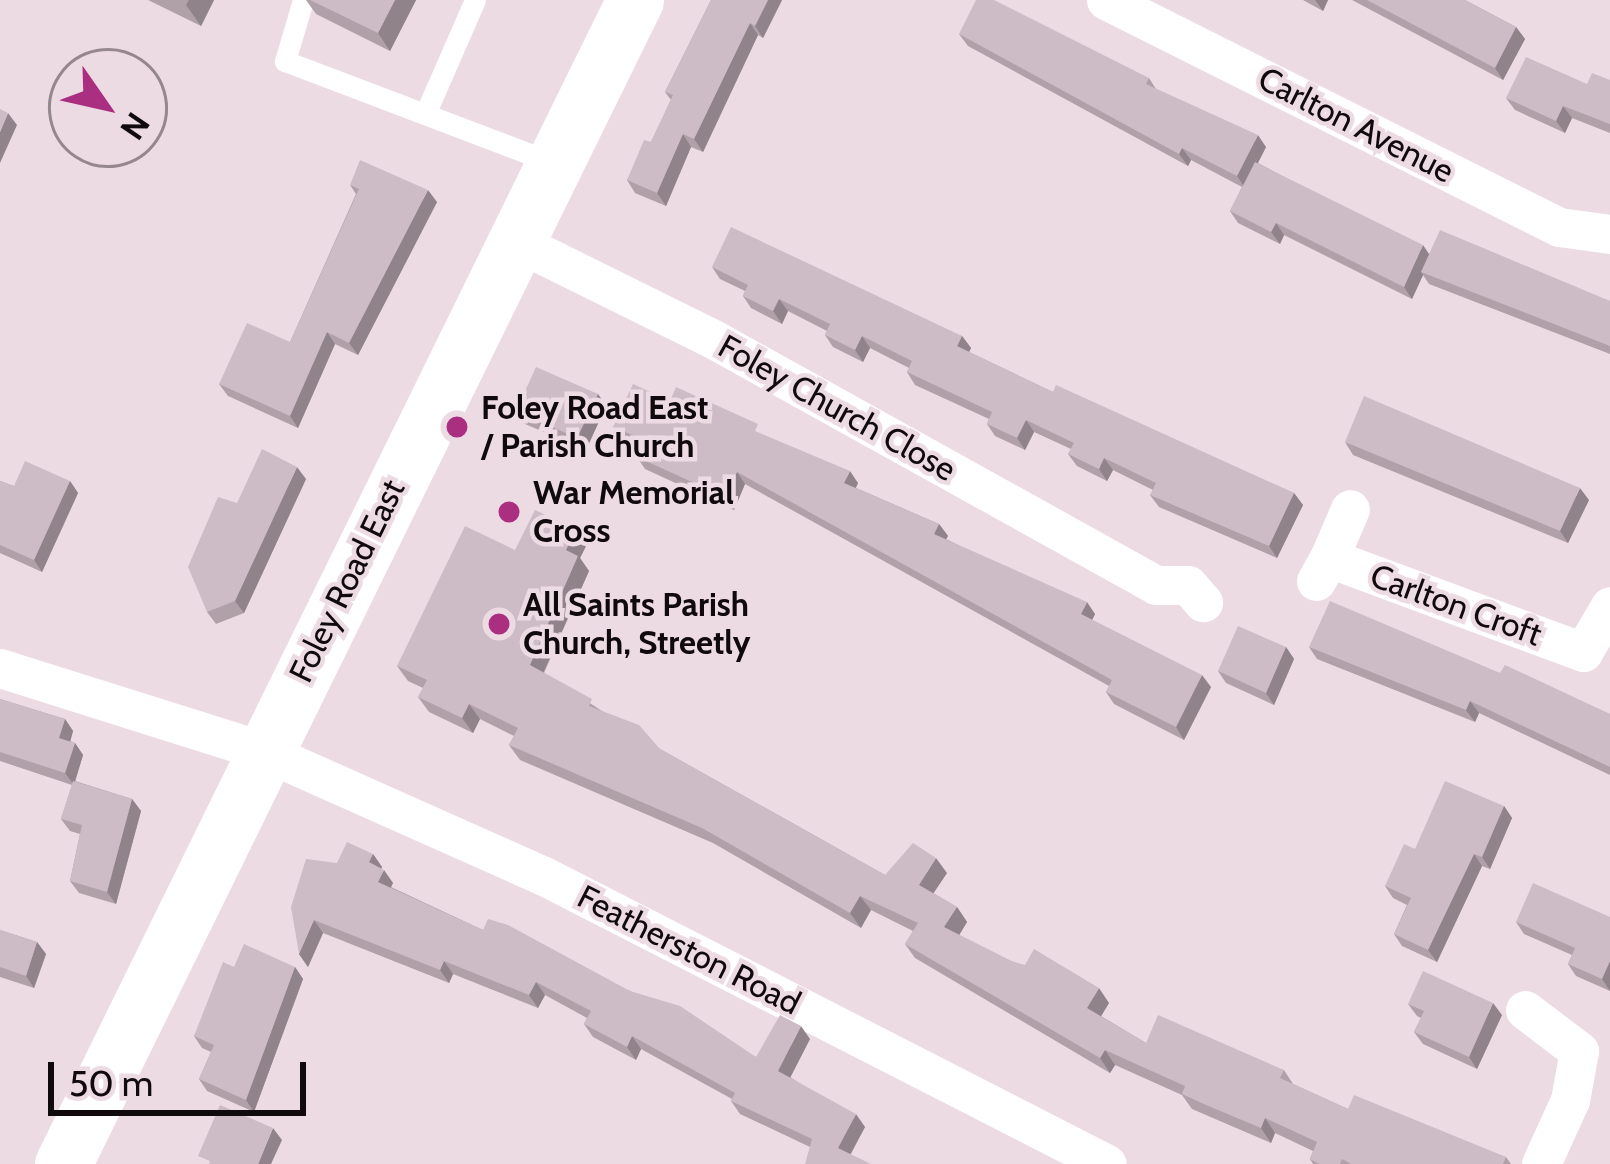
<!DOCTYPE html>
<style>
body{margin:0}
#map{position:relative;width:1610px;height:1164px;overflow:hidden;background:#eddbe4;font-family:Cabin,sans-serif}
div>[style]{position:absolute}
.lane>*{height:21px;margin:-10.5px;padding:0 10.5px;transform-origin:10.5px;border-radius:10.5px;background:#fff}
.street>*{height:39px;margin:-19.5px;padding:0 19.5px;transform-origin:19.5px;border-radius:19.5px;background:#fff}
.secondary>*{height:57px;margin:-28.5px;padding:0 28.5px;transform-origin:28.5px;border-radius:28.5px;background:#fff}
.wall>*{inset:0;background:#b0a1a9}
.shaded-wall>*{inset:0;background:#90838a}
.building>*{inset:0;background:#cdbbc5}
.dots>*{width:33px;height:33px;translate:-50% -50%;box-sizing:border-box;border:6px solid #eddbe4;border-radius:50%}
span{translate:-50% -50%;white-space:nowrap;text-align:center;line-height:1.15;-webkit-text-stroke:9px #eddbe4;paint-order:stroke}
.street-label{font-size:33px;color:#100a0d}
.poi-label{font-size:33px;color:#100a0d;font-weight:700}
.left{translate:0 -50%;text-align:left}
.north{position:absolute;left:48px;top:48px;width:120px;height:120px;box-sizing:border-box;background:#eddbe4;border:3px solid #95878e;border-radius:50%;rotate:124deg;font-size:33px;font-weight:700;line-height:48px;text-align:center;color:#100a0d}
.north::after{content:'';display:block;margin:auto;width:42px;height:54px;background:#ab2f81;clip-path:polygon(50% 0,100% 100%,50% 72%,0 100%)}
.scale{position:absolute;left:48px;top:1062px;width:258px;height:54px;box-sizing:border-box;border:6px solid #100a0d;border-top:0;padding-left:15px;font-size:36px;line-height:42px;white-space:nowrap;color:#100a0d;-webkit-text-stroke:9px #eddbe4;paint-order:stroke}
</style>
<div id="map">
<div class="lane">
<i style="left:303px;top:0;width:64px;rotate:106.4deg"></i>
<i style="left:285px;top:61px;width:287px;rotate:20.8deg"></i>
<i style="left:426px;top:112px;width:122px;rotate:-66.4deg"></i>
</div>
<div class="street">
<i style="left:1106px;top:0;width:507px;rotate:26.62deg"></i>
<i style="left:1559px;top:227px;width:51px;rotate:7.8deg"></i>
<i style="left:513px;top:240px;width:225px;rotate:26.3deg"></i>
<i style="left:715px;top:340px;width:504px;rotate:29.05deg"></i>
<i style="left:1156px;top:585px;width:32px"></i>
<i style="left:1188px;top:585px;width:23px;rotate:49deg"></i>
<i style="left:1329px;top:558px;width:53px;rotate:-66.8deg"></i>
<i style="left:1316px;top:581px;width:26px;rotate:-61deg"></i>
<i style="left:1329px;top:558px;width:271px;rotate:20.3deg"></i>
<i style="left:1583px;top:652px;width:53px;rotate:-59.6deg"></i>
<i style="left:0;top:668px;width:276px;rotate:17.5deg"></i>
<i style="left:263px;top:751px;width:308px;rotate:24deg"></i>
<i style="left:544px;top:876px;width:632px;rotate:27.09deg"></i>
<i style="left:1525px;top:1010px;width:68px;rotate:37.2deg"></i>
<i style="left:1579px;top:1051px;width:50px;rotate:100.4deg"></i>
<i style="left:1570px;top:1100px;width:70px;rotate:114.4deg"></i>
</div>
<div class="secondary">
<i style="left:63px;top:1164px;width:1297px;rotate:-63.83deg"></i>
</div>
<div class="wall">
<i style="clip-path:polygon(148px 0,214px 0,201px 26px)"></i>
<i style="clip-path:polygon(306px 0,416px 0,390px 51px,316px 14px)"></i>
<i style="clip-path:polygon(711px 0,782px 0,763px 38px,758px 35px,703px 152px,691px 147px,666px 206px,635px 193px,627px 180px,651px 142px,671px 100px,665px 92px)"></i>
<i style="clip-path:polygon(1303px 0,1328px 0,1323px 11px)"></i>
<i style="clip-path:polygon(1352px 0,1465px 0,1516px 27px,1525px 39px,1503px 80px)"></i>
<i style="clip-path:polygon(959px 34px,1149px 78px,1156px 89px,1266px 147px,1258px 163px,1429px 254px,1610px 301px,1610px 354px,1429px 284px,1423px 275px,1412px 299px,1284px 235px,1280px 244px,1238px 223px,1230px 211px,1242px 187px,1191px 160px,1188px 166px,968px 46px)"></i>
<i style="clip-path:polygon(1610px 80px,1610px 133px,1572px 118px,1565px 133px,1515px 110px,1506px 98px)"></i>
<i style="clip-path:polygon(350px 185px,437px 202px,358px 355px,335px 344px,298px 428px,228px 396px,219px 384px,290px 342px,356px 194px)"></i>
<i style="clip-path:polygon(712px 267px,962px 336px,971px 348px,969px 352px,1053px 392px,1294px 493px,1303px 505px,1277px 558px,1159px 507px,1150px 495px,1153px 490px,1113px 470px,1107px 481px,1077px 466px,1068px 454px,1071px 449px,1034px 432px,1025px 450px,995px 436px,987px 424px,989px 419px,915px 385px,907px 372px,909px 368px,870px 348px,863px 362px,833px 347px,825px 335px,827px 331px,788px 311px,782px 324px,751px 308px,743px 296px,745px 291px,720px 279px)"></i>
<i style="clip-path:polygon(598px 394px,606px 406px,586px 450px,525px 424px,516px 411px)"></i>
<i style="clip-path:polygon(670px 401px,858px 483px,856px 488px,939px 524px,948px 536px,946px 539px,1095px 614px,1092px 620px,1211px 687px,1184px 740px,1114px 704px,1106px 692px,1109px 686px,745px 484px,734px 510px,645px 469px,637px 457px,641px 447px,622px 439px,613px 427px)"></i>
<i style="clip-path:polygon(1345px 442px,1589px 500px,1568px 543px,1353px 455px)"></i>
<i style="clip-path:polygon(306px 479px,244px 613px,216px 624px,207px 612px,237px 503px)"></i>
<i style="clip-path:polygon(0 481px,14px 486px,70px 481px,78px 493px,42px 572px,0 553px)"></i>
<i style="clip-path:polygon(576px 529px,587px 544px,580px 558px,589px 571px,544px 673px,660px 749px,885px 875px,947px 873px,933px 893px,957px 907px,967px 922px,959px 935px,1011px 961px,1109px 1003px,1101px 1016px,1146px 1043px,1284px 1070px,1293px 1084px,1348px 1109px,1506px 1157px,1511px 1164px,1313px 1164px,1310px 1159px,1313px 1151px,1275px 1133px,1271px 1143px,1192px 1109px,1182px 1095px,1115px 1065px,1110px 1073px,915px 958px,905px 944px,913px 931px,871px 910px,861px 928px,713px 843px,520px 760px,509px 745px,514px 736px,480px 719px,473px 733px,429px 712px,418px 697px,423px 688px,408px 681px,397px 666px,515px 550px)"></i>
<i style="clip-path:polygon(1286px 647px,1294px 659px,1274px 705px,1226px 683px,1218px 671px)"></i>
<i style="clip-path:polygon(1309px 647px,1500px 673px,1610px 714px,1610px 775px,1479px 713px,1475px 722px,1317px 659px)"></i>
<i style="clip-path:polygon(0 699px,65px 719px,73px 731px,70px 741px,75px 743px,83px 755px,75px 781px,132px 799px,141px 811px,116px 904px,79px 893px,70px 881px,80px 834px,70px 831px,61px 819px,72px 785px,0 761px)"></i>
<i style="clip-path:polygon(1504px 806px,1512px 818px,1490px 869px,1482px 866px,1437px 962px,1402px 946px,1394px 934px,1407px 905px,1393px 898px,1385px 886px,1415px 849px)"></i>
<i style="clip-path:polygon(373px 854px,382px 867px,381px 869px,393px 883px,391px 887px,483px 930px,630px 991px,756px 1057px,810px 1039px,790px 1077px,865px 1127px,851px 1154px,810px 1147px,740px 1114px,731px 1101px,732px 1099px,641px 1049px,636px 1060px,593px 1037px,584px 1024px,587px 1018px,545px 995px,538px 1008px,453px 974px,449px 983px,323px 933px,308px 967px,299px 954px,337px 863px)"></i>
<i style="clip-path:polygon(1610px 917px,1610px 991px,1576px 976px,1568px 964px,1572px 955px,1524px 934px,1516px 922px)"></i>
<i style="clip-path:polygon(0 930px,37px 942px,46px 954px,34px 988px,0 977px)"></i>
<i style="clip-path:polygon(234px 967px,295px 967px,303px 979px,254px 1112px,207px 1091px,199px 1079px,211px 1052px,202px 1048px,194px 1036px)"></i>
<i style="clip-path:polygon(1408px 1004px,1502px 1015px,1477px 1069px,1423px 1044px,1414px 1032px,1421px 1018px,1417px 1016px)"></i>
</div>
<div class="shaded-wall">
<i style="clip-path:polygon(189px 0,214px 0,201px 26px,186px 5px)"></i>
<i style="clip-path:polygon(395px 0,416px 0,390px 51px,378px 33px)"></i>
<i style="clip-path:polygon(768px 0,782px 0,763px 38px,755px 26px)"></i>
<i style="clip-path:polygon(1315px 0,1328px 0,1323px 11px)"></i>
<i style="clip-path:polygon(750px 23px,758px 35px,703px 152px,694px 139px)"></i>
<i style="clip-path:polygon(1516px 27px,1525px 39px,1503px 80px,1495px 68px)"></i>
<i style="clip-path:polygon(1563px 106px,1572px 118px,1565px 133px,1556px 121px)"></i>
<i style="clip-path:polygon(8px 113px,17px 125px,0 163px,0 132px)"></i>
<i style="clip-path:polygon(683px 134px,691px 147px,666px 206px,657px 193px)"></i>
<i style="clip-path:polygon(1258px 135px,1266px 147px,1245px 188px,1237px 176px)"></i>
<i style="clip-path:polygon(1182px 148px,1191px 160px,1188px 166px,1179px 154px)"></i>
<i style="clip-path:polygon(428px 190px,437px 202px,358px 355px,349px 343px)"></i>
<i style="clip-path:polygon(1276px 223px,1284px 235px,1280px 244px,1271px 232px)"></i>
<i style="clip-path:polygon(1423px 245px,1431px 257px,1421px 272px,1423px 275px,1412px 299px,1404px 287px)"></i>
<i style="clip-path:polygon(779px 299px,788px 311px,782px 324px,773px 311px)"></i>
<i style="clip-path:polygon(327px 332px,335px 344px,298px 428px,290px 416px)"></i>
<i style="clip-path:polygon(862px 336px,870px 348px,863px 362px,855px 350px)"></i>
<i style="clip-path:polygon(962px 336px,971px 348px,966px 358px,957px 346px)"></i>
<i style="clip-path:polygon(598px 394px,606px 406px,586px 450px,577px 438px)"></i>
<i style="clip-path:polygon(1026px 420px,1034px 432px,1025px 450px,1017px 438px)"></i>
<i style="clip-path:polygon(1104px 458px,1113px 470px,1107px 481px,1099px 469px)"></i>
<i style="clip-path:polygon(297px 467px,306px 479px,244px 613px,235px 601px)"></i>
<i style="clip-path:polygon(850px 471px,858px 483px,852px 495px,844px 483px)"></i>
<i style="clip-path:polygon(737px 472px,745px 484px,734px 510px,725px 497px)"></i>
<i style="clip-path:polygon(70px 481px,78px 493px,42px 572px,34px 560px)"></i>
<i style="clip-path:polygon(1580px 488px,1589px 500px,1568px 543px,1560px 531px)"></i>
<i style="clip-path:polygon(1294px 493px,1303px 505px,1277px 558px,1269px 546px)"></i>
<i style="clip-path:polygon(939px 524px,948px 536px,942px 546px,934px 534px)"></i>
<i style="clip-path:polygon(576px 529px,587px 544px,580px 558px,589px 571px,540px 680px,530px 665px,566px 550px)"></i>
<i style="clip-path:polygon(1087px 602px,1095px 614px,1089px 626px,1081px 614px)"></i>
<i style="clip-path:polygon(1286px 647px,1294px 659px,1274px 705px,1266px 693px)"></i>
<i style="clip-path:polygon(1202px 675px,1211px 687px,1184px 740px,1176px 727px)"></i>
<i style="clip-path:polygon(1470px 701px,1479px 713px,1475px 722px,1466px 710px)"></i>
<i style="clip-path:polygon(469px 704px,480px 719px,473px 733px,462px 718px)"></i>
<i style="clip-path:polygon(65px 719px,73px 731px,68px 750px,59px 738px)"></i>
<i style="clip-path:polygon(75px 743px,83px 755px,74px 785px,65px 773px)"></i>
<i style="clip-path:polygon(132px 799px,141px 811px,116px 904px,107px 892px)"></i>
<i style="clip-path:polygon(1504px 806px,1512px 818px,1490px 869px,1482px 857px)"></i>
<i style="clip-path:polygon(373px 854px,382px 867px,378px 875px,369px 862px)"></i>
<i style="clip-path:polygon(1474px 854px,1482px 866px,1437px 962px,1428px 950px)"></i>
<i style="clip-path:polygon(936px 858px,947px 873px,929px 900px,919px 885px)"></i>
<i style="clip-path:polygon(384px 870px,393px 883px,387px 895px,378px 882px)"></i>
<i style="clip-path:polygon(860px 896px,871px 910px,861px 928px,850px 913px)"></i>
<i style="clip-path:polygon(957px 907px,967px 922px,955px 942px,944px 927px)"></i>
<i style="clip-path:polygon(314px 920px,323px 933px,308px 967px,299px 954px)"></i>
<i style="clip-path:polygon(37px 942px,46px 954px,34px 988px,26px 976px)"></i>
<i style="clip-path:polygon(444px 961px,453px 974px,449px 983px,440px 970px)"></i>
<i style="clip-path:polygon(1610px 961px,1610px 991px,1602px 979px)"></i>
<i style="clip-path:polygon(295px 967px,303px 979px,254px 1112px,246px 1100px)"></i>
<i style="clip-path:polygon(536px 982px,545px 995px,538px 1008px,529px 995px)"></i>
<i style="clip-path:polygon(1099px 988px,1109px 1003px,1097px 1023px,1087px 1008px)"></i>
<i style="clip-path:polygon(1493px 1003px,1502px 1015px,1477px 1069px,1469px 1057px)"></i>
<i style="clip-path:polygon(801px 1026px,810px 1039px,787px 1084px,778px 1071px)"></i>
<i style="clip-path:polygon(632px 1036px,641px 1049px,636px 1060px,627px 1047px)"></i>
<i style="clip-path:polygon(1105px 1050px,1115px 1065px,1110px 1073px,1100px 1058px)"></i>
<i style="clip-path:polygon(856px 1114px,865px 1127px,847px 1160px,838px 1148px)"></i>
<i style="clip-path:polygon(1265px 1118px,1275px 1133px,1271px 1143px,1261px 1128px)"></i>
<i style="clip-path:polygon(273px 1128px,282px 1140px,271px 1164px,258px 1164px)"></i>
</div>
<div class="building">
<i style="clip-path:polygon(310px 0,395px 0,378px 33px)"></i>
<i style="clip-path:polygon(711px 0,768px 0,755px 26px,750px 23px,694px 139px,683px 134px,657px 193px,627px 180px,644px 140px,651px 142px,673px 95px,665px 92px)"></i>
<i style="clip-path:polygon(976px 0,994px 0,1149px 78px,1146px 84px,1258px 135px,1237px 176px,1182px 148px,1179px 154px,959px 34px)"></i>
<i style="clip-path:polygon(1367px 0,1465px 0,1516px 27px,1495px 68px)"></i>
<i style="clip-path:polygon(1526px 57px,1587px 84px,1592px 73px,1610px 80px,1610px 124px,1563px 106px,1556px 121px,1506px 98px)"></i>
<i style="clip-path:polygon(0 109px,8px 113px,0 132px)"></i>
<i style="clip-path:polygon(360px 160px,428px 190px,349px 343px,327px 332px,290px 416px,219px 384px,247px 323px,290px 342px,359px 189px,350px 185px)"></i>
<i style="clip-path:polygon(1255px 162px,1423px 245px,1404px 287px,1276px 223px,1271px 232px,1230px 211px)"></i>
<i style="clip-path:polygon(731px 227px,962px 336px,957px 346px,1053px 392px,1056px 385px,1294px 493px,1269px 546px,1150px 495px,1156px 483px,1104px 458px,1099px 469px,1068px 454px,1074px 443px,1026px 420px,1017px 438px,987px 424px,992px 412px,907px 372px,912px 361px,862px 336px,855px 350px,825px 335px,830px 324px,779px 299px,773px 311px,743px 296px,748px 285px,712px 267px)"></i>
<i style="clip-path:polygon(1440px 230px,1610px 301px,1610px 346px,1421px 272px)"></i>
<i style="clip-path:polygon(536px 367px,598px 394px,577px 438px,516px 411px)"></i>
<i style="clip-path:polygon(633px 384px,670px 401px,676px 387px,758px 424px,755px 431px,850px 471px,844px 483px,939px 524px,934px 534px,1087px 602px,1081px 614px,1202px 675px,1176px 727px,1106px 692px,1112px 680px,737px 472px,725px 497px,637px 457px,644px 440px,613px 427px)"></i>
<i style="clip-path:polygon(1364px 396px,1580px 488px,1560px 531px,1345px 442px)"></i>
<i style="clip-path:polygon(262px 449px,297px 467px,235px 601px,207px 612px,188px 567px,218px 497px,237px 503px)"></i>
<i style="clip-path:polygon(25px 461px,70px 481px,34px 560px,0 545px,0 481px,14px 486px)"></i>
<i style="clip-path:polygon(535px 510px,576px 529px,566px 550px,578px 556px,530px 665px,592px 699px,589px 706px,639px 725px,660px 749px,885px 875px,913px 843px,936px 858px,919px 885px,957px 907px,944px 927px,1011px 961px,1025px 965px,1034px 949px,1099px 988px,1087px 1008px,1146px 1043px,1158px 1015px,1284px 1070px,1280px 1078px,1348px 1109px,1354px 1095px,1506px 1157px,1503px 1164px,1351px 1164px,1342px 1159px,1340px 1164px,1319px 1164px,1310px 1159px,1317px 1142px,1265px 1118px,1261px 1128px,1206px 1105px,1182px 1094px,1185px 1086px,1105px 1050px,1100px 1058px,905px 944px,918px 923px,860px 896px,850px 913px,702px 828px,509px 745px,518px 728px,469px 704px,462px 718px,418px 697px,427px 680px,397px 666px,465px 526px,515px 550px)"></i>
<i style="clip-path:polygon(1330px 601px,1500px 673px,1505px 665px,1610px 714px,1610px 767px,1470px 701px,1466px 710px,1309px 647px)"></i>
<i style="clip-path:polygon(1238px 626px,1286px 647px,1266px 693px,1218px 671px)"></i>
<i style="clip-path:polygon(0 699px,65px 719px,59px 738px,75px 743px,65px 773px,0 752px)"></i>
<i style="clip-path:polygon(73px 781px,132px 799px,107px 892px,70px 881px,82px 825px,61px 819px)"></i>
<i style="clip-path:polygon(1445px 781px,1504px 806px,1482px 857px,1474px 854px,1428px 950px,1394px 934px,1411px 898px,1385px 886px,1404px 844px,1415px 849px)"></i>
<i style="clip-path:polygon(347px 842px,373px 854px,369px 862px,384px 870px,378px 882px,483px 930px,488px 919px,508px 925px,630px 991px,680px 1006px,756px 1057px,780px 1015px,801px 1026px,778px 1071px,856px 1114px,838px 1148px,871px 1164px,805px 1164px,812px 1139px,731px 1101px,735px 1093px,632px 1036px,627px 1047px,584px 1024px,591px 1011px,536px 982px,529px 995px,444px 961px,440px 970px,314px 920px,299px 954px,291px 907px,306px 859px,337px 863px)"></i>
<i style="clip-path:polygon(1533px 883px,1610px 917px,1610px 961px,1602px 979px,1568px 964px,1575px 948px,1516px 922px)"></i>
<i style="clip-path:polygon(0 930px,37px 942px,26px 976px,0 967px)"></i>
<i style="clip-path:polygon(244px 944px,295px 967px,246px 1100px,199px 1079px,214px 1045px,194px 1036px,223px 962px,234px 967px)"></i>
<i style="clip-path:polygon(1423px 971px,1493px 1003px,1469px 1057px,1414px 1032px,1424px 1011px,1408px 1004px)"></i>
<i style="clip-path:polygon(220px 1105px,273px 1128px,258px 1164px,209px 1164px,210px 1161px,198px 1156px)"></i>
</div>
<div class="dots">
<i style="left:457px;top:427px;background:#ab2f81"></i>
<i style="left:509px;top:512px;background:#ab2f81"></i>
<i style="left:499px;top:624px;background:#ab2f81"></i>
</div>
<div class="street-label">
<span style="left:1356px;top:125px;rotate:27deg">Carlton Avenue</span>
<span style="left:837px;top:408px;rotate:29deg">Foley Church Close</span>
<span style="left:347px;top:581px;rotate:-64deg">Foley Road East</span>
<span style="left:1456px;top:605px;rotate:20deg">Carlton Croft</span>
<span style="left:689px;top:950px;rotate:27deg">Featherston Road</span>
</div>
<div class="poi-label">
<span class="left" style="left:481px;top:427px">Foley Road East<br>/ Parish Church</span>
<span class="left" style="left:533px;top:512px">War Memorial<br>Cross</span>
<span class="left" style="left:523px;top:624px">All Saints Parish<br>Church, Streetly</span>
</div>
<div class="north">N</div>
<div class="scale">50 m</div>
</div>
